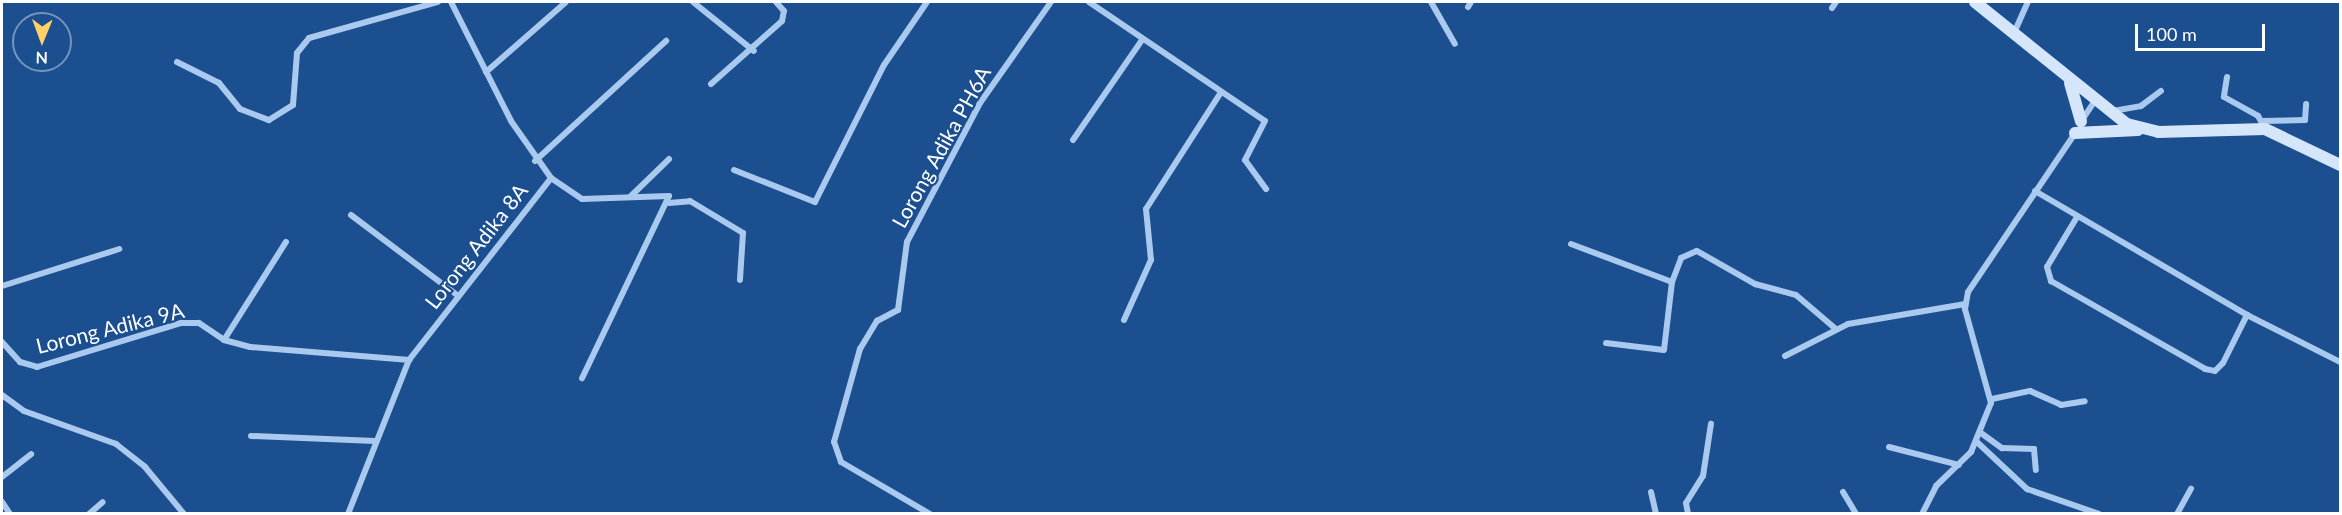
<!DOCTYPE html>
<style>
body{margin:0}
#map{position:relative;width:2342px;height:515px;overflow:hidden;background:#1b4f8f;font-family:Lato,sans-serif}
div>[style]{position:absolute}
.street>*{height:6px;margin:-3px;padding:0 3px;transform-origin:3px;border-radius:3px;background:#a9c9ee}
.secondary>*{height:12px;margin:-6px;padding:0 6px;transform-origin:6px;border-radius:6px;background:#d6e6fa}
span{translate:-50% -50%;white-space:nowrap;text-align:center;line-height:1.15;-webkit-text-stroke:4.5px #1b4f8f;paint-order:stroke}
.street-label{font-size:21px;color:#fff}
.frame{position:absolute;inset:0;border:3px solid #fff;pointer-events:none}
.north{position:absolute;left:12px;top:12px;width:60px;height:60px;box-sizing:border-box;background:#1b4f8f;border:2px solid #7695bc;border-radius:50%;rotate:181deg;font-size:16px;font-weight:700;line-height:24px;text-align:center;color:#fff}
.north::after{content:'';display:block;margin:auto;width:21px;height:27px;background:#ffd166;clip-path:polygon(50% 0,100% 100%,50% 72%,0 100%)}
.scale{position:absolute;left:2135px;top:24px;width:130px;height:27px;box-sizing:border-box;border:3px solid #fff;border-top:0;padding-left:8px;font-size:18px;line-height:21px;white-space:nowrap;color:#fff;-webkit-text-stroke:4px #1b4f8f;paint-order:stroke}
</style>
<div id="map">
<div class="street">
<i style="left:451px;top:2px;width:133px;rotate:63.2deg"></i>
<i style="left:511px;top:121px;width:70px;rotate:54.9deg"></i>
<i style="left:551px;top:178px;width:37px;rotate:34deg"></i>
<i style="left:582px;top:199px;width:87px;rotate:-2deg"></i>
<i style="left:669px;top:196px;width:202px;rotate:115.5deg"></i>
<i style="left:693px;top:2px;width:78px;rotate:38.8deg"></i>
<i style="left:1089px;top:2px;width:212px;rotate:34.1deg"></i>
<i style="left:1265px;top:121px;width:44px;rotate:117.1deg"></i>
<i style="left:1245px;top:160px;width:36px;rotate:54deg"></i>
<i style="left:1431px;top:2px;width:48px;rotate:60.3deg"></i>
<i style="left:1468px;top:7px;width:6px;rotate:-59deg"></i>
<i style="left:1832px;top:8px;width:7px;rotate:-56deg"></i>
<i style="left:2014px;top:33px;width:34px;rotate:-66deg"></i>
<i style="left:177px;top:62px;width:47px;rotate:26.6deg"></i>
<i style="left:219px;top:83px;width:33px;rotate:51deg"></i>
<i style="left:240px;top:109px;width:31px;rotate:21deg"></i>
<i style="left:269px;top:120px;width:28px;rotate:-32deg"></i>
<i style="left:293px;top:105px;width:52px;rotate:-85.6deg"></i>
<i style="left:297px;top:53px;width:19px;rotate:-51deg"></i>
<i style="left:309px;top:38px;width:134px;rotate:-15.6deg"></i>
<i style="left:486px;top:72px;width:106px;rotate:-41.2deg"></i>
<i style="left:2227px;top:77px;width:20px;rotate:99deg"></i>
<i style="left:2224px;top:97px;width:39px;rotate:29deg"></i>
<i style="left:2258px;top:116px;width:14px;rotate:60deg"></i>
<i style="left:711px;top:84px;width:95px;rotate:-41.6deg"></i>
<i style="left:782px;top:21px;width:10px;rotate:-79deg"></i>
<i style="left:784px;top:11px;width:12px;rotate:-132deg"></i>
<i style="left:2113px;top:111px;width:28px;rotate:-10deg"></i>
<i style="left:2141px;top:106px;width:25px;rotate:-37deg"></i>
<i style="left:2082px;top:120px;width:23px;rotate:-56deg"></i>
<i style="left:2261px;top:121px;width:44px;rotate:-1.3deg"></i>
<i style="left:2305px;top:120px;width:16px;rotate:-86deg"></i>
<i style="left:1073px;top:140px;width:121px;rotate:-55.4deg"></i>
<i style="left:535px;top:161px;width:178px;rotate:-42.5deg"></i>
<i style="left:734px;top:170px;width:87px;rotate:21.6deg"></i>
<i style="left:815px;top:202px;width:153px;rotate:-63.3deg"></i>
<i style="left:884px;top:65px;width:76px;rotate:-55.7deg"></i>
<i style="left:2035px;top:191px;width:246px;rotate:30.3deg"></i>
<i style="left:2247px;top:315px;width:104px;rotate:26.8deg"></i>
<i style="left:631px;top:196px;width:53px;rotate:-44.2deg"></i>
<i style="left:669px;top:203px;width:21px;rotate:-5deg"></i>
<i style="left:690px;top:201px;width:62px;rotate:31.1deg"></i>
<i style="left:743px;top:233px;width:47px;rotate:93.7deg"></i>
<i style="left:351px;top:215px;width:133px;rotate:37deg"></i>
<i style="left:2077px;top:217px;width:58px;rotate:121deg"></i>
<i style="left:2047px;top:267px;width:15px;rotate:74deg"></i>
<i style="left:2051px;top:281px;width:177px;rotate:29.7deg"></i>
<i style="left:2205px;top:369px;width:10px;rotate:11deg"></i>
<i style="left:2215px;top:371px;width:11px;rotate:-45deg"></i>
<i style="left:2223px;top:363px;width:54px;rotate:-63.4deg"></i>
<i style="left:1571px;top:244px;width:108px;rotate:20.6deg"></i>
<i style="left:1672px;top:282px;width:26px;rotate:-69deg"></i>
<i style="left:1681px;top:258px;width:17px;rotate:-24deg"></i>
<i style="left:1697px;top:251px;width:67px;rotate:29.6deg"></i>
<i style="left:1755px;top:284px;width:42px;rotate:15deg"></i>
<i style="left:1796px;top:295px;width:52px;rotate:40.4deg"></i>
<i style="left:2px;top:286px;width:123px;rotate:-17.5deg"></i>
<i style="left:1124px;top:320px;width:66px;rotate:-65.8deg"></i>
<i style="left:1151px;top:260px;width:51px;rotate:-95.6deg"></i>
<i style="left:1146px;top:209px;width:139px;rotate:-57.3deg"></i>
<i style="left:224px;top:340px;width:116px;rotate:-57.7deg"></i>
<i style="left:2px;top:342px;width:27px;rotate:48deg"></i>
<i style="left:20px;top:362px;width:18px;rotate:16deg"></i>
<i style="left:37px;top:367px;width:151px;rotate:-17deg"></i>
<i style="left:181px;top:323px;width:18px"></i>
<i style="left:199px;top:323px;width:30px;rotate:34deg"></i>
<i style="left:224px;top:340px;width:27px;rotate:15deg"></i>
<i style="left:250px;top:347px;width:160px;rotate:4.7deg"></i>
<i style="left:1606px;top:343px;width:58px;rotate:6.9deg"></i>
<i style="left:1664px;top:350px;width:68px;rotate:-83.3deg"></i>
<i style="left:1785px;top:356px;width:71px;rotate:-26.9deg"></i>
<i style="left:1848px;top:324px;width:119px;rotate:-9.7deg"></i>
<i style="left:2px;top:395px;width:27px;rotate:36deg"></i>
<i style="left:24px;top:411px;width:98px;rotate:19.7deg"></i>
<i style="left:116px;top:444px;width:37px;rotate:38deg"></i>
<i style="left:145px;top:467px;width:61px;rotate:50.3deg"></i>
<i style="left:1992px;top:399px;width:39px;rotate:-12deg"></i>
<i style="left:2030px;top:391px;width:34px;rotate:24deg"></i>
<i style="left:2061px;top:405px;width:24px;rotate:-9deg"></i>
<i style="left:1981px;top:433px;width:26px;rotate:36deg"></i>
<i style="left:2002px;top:448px;width:32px;rotate:2deg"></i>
<i style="left:2034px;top:449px;width:21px;rotate:85deg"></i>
<i style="left:251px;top:436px;width:124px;rotate:2.3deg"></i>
<i style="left:1977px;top:442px;width:69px;rotate:43.2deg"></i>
<i style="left:2027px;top:489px;width:76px;rotate:19.1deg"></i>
<i style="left:1889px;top:447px;width:72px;rotate:14.4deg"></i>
<i style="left:2px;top:477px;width:37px;rotate:-38deg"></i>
<i style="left:1651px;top:492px;width:23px;rotate:77deg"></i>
<i style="left:1843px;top:492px;width:26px;rotate:59deg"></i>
<i style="left:2px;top:502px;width:14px;rotate:56deg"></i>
<i style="left:89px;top:514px;width:18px;rotate:-41deg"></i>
<i style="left:348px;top:514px;width:166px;rotate:-68.4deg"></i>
<i style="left:409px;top:360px;width:231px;rotate:-52deg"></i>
<i style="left:930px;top:514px;width:103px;rotate:-149.7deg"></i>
<i style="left:841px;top:462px;width:21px;rotate:-109deg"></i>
<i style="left:834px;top:442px;width:97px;rotate:-74.4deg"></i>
<i style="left:860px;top:349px;width:33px;rotate:-59deg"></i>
<i style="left:877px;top:321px;width:24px;rotate:-28deg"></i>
<i style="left:898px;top:310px;width:69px;rotate:-82.5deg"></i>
<i style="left:907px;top:242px;width:157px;rotate:-62.3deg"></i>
<i style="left:980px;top:103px;width:123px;rotate:-54.9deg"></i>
<i style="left:1688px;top:514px;width:11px;rotate:-100deg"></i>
<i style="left:1686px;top:503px;width:32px;rotate:-58deg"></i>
<i style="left:1703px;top:476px;width:53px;rotate:-81.3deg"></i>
<i style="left:1922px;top:514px;width:31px;rotate:-63deg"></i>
<i style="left:1936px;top:486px;width:49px;rotate:-44.2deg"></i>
<i style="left:1971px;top:452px;width:53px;rotate:-67.8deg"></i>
<i style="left:1991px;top:403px;width:98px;rotate:-105.5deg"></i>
<i style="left:1965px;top:309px;width:17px;rotate:-80deg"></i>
<i style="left:1968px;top:292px;width:193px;rotate:-56deg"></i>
<i style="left:2177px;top:514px;width:29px;rotate:-61deg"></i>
</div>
<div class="secondary">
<i style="left:1975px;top:2px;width:195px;rotate:38.8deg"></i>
<i style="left:2127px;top:124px;width:32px;rotate:14deg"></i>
<i style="left:2158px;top:132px;width:107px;rotate:-1.6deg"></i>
<i style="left:2265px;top:129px;width:83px;rotate:25.6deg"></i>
<i style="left:2070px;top:83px;width:40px;rotate:74deg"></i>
<i style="left:2075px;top:133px;width:63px;rotate:-2.7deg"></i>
</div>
<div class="street-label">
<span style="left:941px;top:147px;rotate:-61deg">Lorong Adika PH6A</span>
<span style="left:476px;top:246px;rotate:-52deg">Lorong Adika 8A</span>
<span style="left:110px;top:328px;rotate:-14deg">Lorong Adika 9A</span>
</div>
<div class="frame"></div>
<div class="north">N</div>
<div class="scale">100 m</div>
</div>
